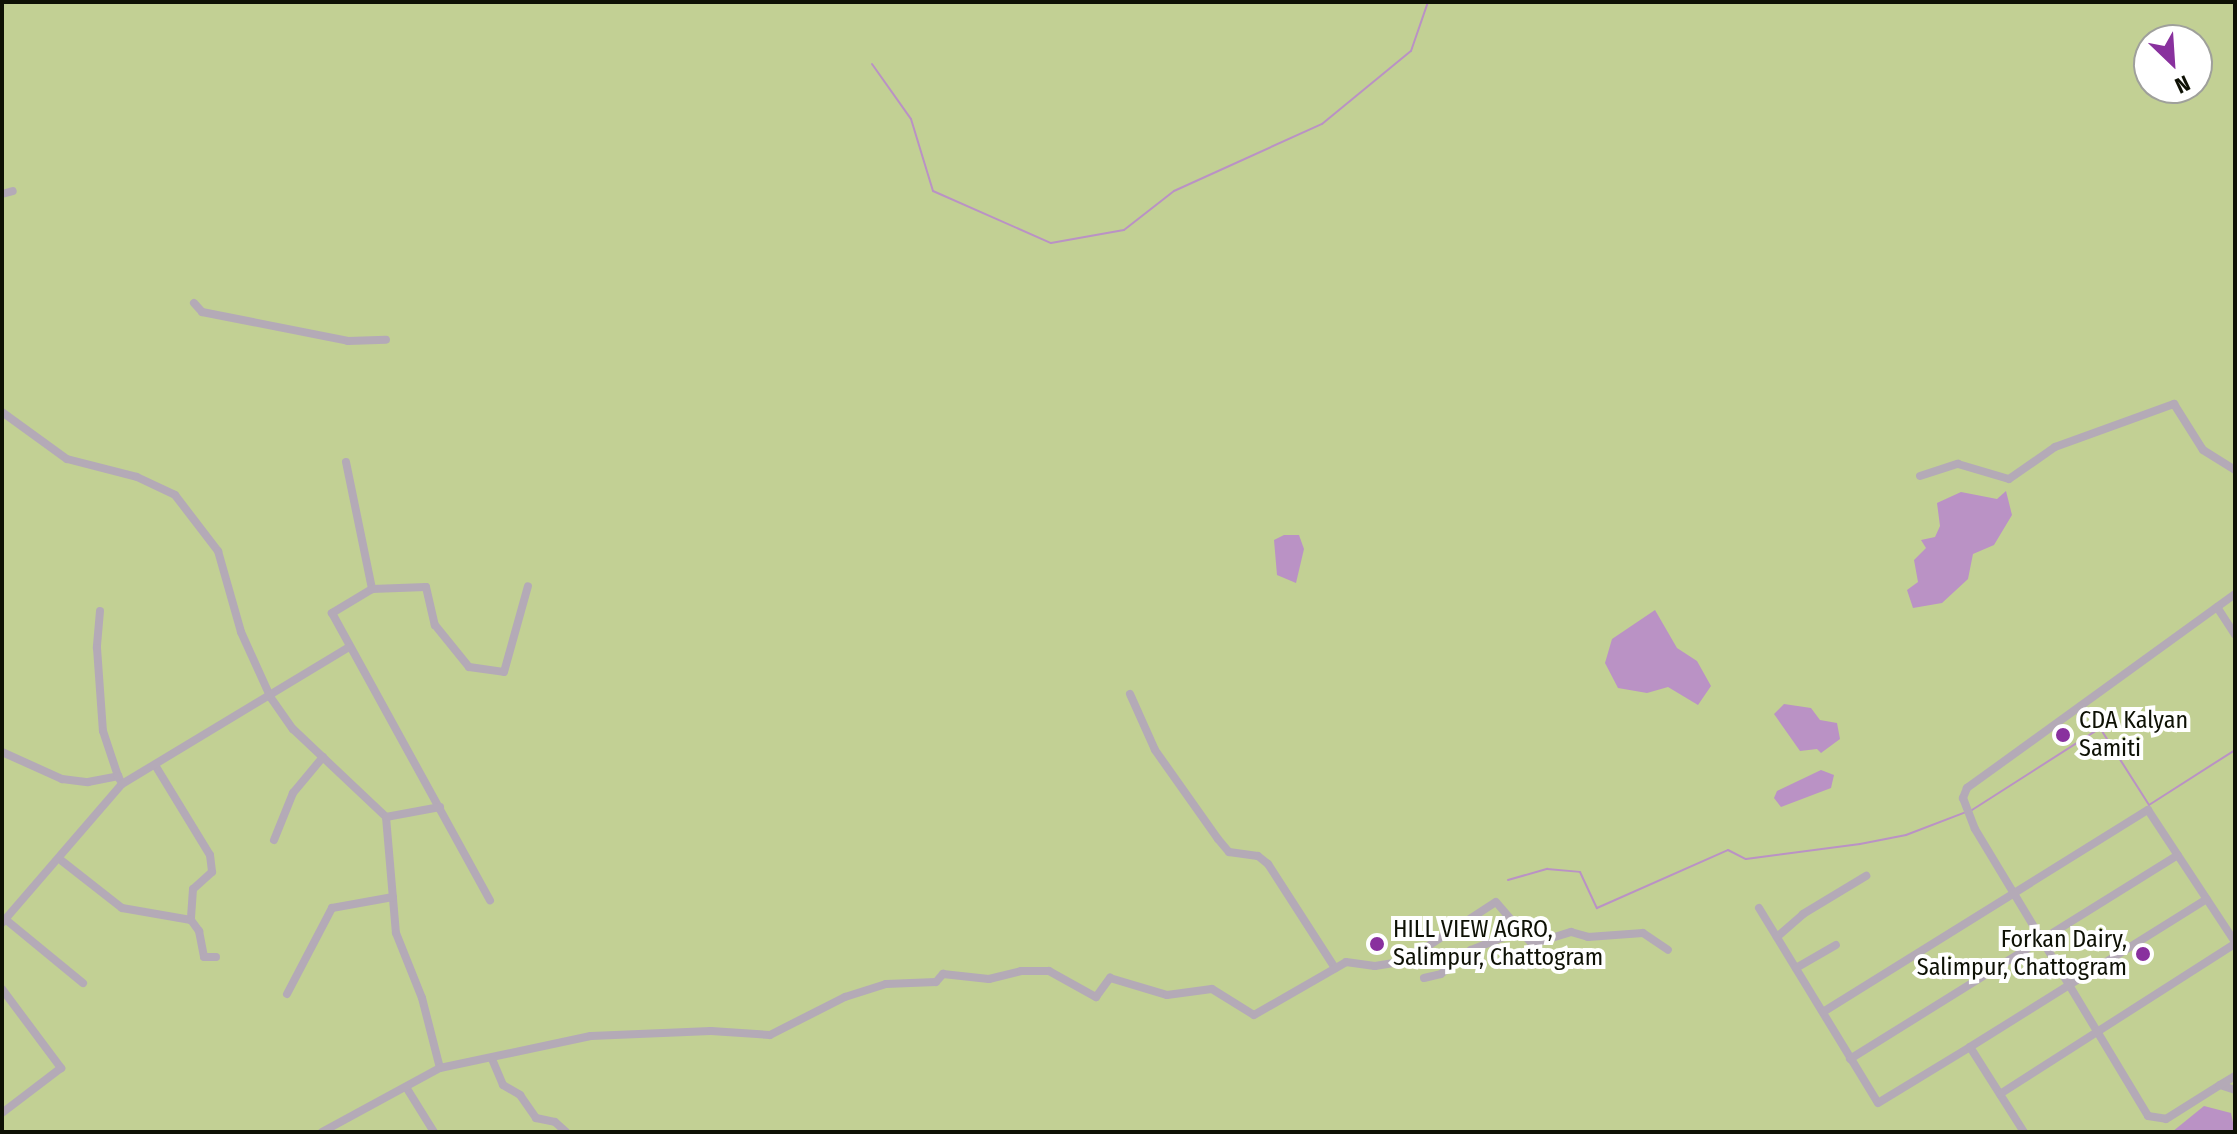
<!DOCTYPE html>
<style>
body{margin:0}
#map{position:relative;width:2237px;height:1134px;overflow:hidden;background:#ebf4d0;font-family:"Fira Sans Condensed",sans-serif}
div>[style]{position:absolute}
.green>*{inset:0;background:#c2d094}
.water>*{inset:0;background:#ba92c5}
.stream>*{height:2px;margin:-1px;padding:0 1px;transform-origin:1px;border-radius:1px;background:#ba92c5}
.minor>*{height:8px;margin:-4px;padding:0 4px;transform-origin:4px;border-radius:4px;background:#b4aab7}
.dots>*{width:22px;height:22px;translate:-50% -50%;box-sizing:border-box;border:4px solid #fff;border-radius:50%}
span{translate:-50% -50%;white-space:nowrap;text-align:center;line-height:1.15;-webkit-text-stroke:8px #fff;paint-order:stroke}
.poi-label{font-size:24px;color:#0e1105}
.left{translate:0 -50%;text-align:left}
.right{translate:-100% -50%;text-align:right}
.frame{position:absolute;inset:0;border:4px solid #0e1105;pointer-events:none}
.north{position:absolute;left:2133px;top:24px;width:80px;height:80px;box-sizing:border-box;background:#fff;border:2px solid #9fa09b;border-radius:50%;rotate:155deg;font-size:22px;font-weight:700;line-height:32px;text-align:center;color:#0e1105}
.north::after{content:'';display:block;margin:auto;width:28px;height:36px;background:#89319e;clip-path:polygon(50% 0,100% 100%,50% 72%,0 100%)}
</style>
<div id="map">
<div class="green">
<i style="clip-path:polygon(evenodd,2px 2px,2235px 2px,2235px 1132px,2px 1132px,2px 2px,2149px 40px,2197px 40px,2197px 88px,2149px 88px,2149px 40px)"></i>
</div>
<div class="water">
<i style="clip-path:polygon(2006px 491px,2012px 515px,1994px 545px,1973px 554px,1968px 579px,1942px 603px,1913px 608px,1907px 590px,1918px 582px,1914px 560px,1926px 548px,1921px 540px,1935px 537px,1940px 526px,1937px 503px,1961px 492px,1997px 499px)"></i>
<i style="clip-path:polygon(1284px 535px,1299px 535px,1304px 549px,1296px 583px,1277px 575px,1274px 540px)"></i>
<i style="clip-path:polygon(1655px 610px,1677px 648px,1697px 661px,1711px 686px,1698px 705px,1668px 687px,1647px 693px,1618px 688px,1605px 663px,1612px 639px)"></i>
<i style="clip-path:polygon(1784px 704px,1811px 708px,1820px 720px,1837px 723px,1840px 739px,1821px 753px,1817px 749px,1800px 751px,1774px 714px)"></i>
<i style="clip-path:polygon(1821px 770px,1834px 775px,1831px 788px,1781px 807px,1774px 798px,1777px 791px)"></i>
<i style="clip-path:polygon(2204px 1106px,2231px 1113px,2235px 1132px,2172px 1132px)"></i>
</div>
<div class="stream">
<i style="left:872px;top:64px;width:67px;rotate:54.7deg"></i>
<i style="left:911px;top:119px;width:75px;rotate:73deg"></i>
<i style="left:933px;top:191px;width:129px;rotate:23.8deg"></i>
<i style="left:1051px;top:243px;width:74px;rotate:-10.1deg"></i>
<i style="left:1124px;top:230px;width:63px;rotate:-38deg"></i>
<i style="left:1174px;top:191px;width:162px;rotate:-24.4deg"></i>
<i style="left:1322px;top:124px;width:115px;rotate:-39.4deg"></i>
<i style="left:1411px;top:51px;width:52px;rotate:-70.9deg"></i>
<i style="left:1972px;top:810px;width:152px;rotate:-32.6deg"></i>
<i style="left:2100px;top:728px;width:91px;rotate:57.5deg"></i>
<i style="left:2149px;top:805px;width:102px;rotate:-32.6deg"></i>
<i style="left:1508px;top:880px;width:41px;rotate:-15.8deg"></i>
<i style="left:1547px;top:869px;width:33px;rotate:5deg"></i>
<i style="left:1580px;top:872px;width:40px;rotate:65deg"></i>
<i style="left:1597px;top:908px;width:143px;rotate:-23.9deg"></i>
<i style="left:1728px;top:850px;width:20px;rotate:27deg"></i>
<i style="left:1746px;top:859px;width:115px;rotate:-7.5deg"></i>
<i style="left:1860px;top:844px;width:47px;rotate:-11.1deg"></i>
<i style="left:1906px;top:835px;width:64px;rotate:-21deg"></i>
</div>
<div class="minor">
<i style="left:2px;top:194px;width:11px;rotate:-15deg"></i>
<i style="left:194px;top:303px;width:12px;rotate:48deg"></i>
<i style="left:202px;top:312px;width:149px;rotate:11.2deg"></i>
<i style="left:348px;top:341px;width:38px;rotate:-2deg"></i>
<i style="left:2px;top:412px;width:80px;rotate:35.9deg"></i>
<i style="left:67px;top:459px;width:72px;rotate:14.4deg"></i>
<i style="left:137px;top:477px;width:42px;rotate:25.3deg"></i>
<i style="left:175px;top:495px;width:71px;rotate:52.5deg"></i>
<i style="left:218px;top:551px;width:84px;rotate:74.1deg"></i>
<i style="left:241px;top:632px;width:72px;rotate:65.6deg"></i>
<i style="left:271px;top:698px;width:38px;rotate:55deg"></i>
<i style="left:293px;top:729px;width:128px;rotate:43.4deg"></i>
<i style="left:386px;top:817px;width:116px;rotate:85.1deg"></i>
<i style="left:396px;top:933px;width:70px;rotate:68.2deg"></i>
<i style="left:422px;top:998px;width:72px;rotate:75.6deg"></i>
<i style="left:346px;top:462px;width:130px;rotate:78.4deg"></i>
<i style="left:372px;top:589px;width:47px;rotate:149deg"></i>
<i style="left:332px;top:613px;width:328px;rotate:61.2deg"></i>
<i style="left:1920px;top:476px;width:40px;rotate:-18deg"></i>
<i style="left:1958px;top:464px;width:53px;rotate:16.4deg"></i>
<i style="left:2009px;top:479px;width:56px;rotate:-34.8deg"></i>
<i style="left:2055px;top:447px;width:127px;rotate:-19.9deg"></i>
<i style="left:2174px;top:404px;width:54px;rotate:57.8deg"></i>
<i style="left:2203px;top:450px;width:38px;rotate:32deg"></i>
<i style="left:372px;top:589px;width:54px;rotate:-2.1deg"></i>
<i style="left:426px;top:587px;width:39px;rotate:77deg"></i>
<i style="left:435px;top:625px;width:54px;rotate:51deg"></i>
<i style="left:469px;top:667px;width:35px;rotate:8deg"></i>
<i style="left:504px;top:672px;width:89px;rotate:-74.4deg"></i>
<i style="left:2235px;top:594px;width:331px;rotate:144.1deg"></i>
<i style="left:1967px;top:788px;width:11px;rotate:112deg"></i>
<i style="left:1963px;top:798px;width:33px;rotate:69deg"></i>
<i style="left:1975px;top:829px;width:335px;rotate:58.9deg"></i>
<i style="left:2148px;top:1116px;width:18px;rotate:9deg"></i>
<i style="left:2166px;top:1119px;width:64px;rotate:-32.2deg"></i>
<i style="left:2220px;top:1085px;width:16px;rotate:18deg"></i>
<i style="left:2217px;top:607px;width:33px;rotate:57deg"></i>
<i style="left:100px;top:611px;width:37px;rotate:95deg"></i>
<i style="left:97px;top:648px;width:83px;rotate:85.9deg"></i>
<i style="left:103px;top:731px;width:47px;rotate:71.6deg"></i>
<i style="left:1130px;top:694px;width:61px;rotate:65.9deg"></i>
<i style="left:1155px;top:750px;width:109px;rotate:54.7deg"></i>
<i style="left:1218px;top:839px;width:17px;rotate:50deg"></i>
<i style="left:1229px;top:852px;width:29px;rotate:8deg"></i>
<i style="left:1258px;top:856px;width:13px;rotate:39deg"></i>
<i style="left:1268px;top:864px;width:124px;rotate:57.2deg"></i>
<i style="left:2px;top:752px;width:66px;rotate:24.2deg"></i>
<i style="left:62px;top:779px;width:26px;rotate:7deg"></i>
<i style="left:88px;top:782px;width:31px;rotate:-11deg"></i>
<i style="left:118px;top:776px;width:4px;rotate:63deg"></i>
<i style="left:155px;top:765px;width:105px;rotate:58.6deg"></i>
<i style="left:210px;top:855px;width:17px;rotate:83deg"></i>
<i style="left:212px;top:872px;width:25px;rotate:138deg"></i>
<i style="left:193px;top:889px;width:31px;rotate:94deg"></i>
<i style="left:386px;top:817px;width:55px;rotate:-10.5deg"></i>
<i style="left:274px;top:840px;width:51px;rotate:-68deg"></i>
<i style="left:293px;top:793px;width:47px;rotate:-50.2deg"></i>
<i style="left:62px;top:861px;width:76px;rotate:38.1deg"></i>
<i style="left:122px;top:908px;width:70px;rotate:9.9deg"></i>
<i style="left:191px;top:920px;width:14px;rotate:54deg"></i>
<i style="left:199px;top:931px;width:26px;rotate:79deg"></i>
<i style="left:204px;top:957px;width:12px"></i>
<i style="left:1759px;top:908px;width:228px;rotate:58.6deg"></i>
<i style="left:1878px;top:1103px;width:108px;rotate:-31.3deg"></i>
<i style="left:1970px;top:1047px;width:101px;rotate:57.6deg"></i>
<i style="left:5px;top:919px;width:101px;rotate:39.4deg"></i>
<i style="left:2px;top:923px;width:184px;rotate:-49.2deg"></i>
<i style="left:122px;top:784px;width:265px;rotate:-31.1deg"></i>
<i style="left:1777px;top:937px;width:35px;rotate:-41deg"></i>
<i style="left:1803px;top:914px;width:74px;rotate:-31.1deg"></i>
<i style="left:1796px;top:968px;width:46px;rotate:-29.9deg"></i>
<i style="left:1424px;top:978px;width:17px;rotate:-13deg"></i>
<i style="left:1441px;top:974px;width:38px;rotate:-39deg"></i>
<i style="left:1471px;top:950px;width:52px;rotate:-21.6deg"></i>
<i style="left:2px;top:989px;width:99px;rotate:53.2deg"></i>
<i style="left:61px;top:1068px;width:74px;rotate:142.7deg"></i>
<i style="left:287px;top:994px;width:97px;rotate:-62.4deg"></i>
<i style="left:332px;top:908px;width:62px;rotate:-10.2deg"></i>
<i style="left:1823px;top:1012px;width:383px;rotate:-31.9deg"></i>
<i style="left:2148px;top:810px;width:158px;rotate:56.6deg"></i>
<i style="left:1970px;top:1047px;width:279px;rotate:-32deg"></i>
<i style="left:492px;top:1059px;width:28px;rotate:67deg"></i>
<i style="left:503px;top:1085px;width:20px;rotate:30deg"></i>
<i style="left:520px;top:1095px;width:28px;rotate:55deg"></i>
<i style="left:536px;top:1118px;width:19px;rotate:12deg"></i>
<i style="left:555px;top:1122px;width:15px;rotate:42deg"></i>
<i style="left:1850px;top:1059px;width:386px;rotate:-31.9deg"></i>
<i style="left:2220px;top:1085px;width:17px;rotate:-31deg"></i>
<i style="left:406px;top:1087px;width:53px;rotate:58.1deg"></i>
<i style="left:2000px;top:1094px;width:279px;rotate:-32.6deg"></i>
<i style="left:322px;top:1132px;width:134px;rotate:-28.5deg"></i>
<i style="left:440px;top:1068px;width:154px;rotate:-12deg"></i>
<i style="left:591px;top:1036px;width:120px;rotate:-2.4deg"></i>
<i style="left:711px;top:1031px;width:59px;rotate:3.9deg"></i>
<i style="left:770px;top:1035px;width:84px;rotate:-26.9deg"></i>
<i style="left:845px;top:997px;width:43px;rotate:-17.6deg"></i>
<i style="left:886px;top:984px;width:50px;rotate:-2.3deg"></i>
<i style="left:936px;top:982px;width:11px;rotate:-49deg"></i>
<i style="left:943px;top:974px;width:46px;rotate:6.2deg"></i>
<i style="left:989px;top:979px;width:33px;rotate:-14deg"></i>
<i style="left:1021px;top:971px;width:28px"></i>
<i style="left:1049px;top:971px;width:54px;rotate:29deg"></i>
<i style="left:1096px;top:997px;width:24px;rotate:-54deg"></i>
<i style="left:1110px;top:978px;width:59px;rotate:16.6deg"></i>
<i style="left:1167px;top:995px;width:45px;rotate:-7.6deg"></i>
<i style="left:1212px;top:989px;width:49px;rotate:31.8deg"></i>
<i style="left:1254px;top:1015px;width:106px;rotate:-29.9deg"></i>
<i style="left:1346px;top:962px;width:29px;rotate:8deg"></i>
<i style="left:1375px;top:966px;width:30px;rotate:-9deg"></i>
<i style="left:1405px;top:961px;width:108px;rotate:-33deg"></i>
<i style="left:1496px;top:902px;width:55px;rotate:49.4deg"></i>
<i style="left:1532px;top:944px;width:41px;rotate:-17.1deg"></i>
<i style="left:1571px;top:932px;width:18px;rotate:16deg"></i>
<i style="left:1588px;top:937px;width:55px;rotate:-4.2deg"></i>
<i style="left:1643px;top:933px;width:30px;rotate:34deg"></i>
</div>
<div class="dots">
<i style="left:2063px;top:735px;background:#89319e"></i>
<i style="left:1377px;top:944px;background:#89319e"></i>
<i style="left:2143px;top:954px;background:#89319e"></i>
</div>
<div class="poi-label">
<span class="left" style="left:2079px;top:735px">CDA Kalyan<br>Samiti</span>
<span class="left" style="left:1393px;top:944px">HILL VIEW AGRO,<br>Salimpur, Chattogram</span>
<span class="right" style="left:2127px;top:954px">Forkan Dairy,<br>Salimpur, Chattogram</span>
</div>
<div class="frame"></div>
<div class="north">N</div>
</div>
